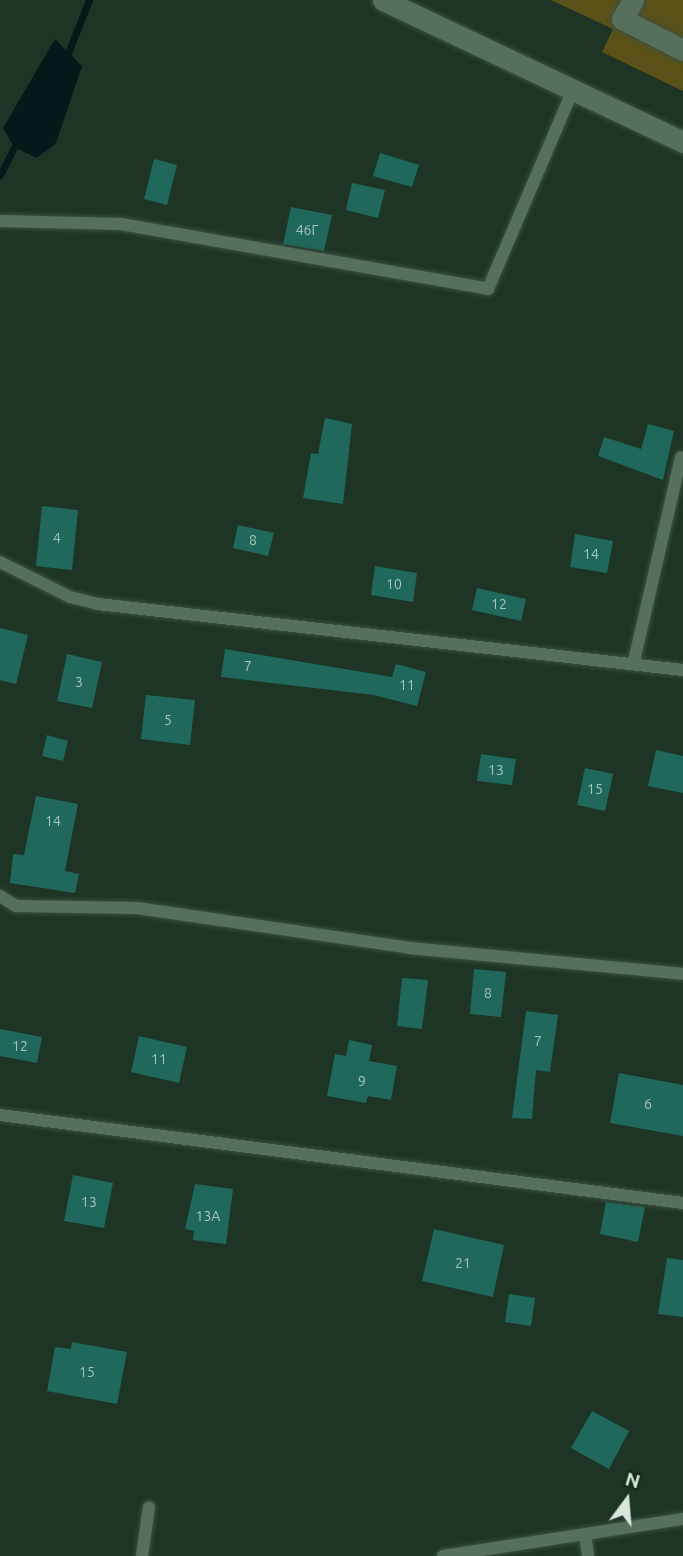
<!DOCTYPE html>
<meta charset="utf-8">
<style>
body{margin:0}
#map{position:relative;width:683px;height:1556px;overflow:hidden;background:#1e3525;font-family:Ubuntu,sans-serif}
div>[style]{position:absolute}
.green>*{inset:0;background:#5a5218}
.water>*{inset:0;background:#06181a}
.stream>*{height:7px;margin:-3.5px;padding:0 3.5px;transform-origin:3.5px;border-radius:3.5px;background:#06181a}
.building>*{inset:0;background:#1f685b}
.roads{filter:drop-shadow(0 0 2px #3c5143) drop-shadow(0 0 2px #3c5143)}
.lane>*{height:12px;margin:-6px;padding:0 6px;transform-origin:6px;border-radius:6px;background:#57705d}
.street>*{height:21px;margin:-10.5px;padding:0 10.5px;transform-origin:10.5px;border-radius:10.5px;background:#57705d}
.secondary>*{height:21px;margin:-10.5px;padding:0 10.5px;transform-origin:10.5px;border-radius:10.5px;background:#57705d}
span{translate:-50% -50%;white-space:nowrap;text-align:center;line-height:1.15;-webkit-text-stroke:6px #142b1b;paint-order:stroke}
.number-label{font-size:14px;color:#a9c6ba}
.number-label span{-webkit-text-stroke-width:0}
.north{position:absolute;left:592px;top:1465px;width:70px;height:70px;-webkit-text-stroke:5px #142b1b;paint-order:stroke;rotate:16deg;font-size:19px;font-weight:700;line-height:28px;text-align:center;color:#d7e5da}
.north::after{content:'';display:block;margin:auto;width:24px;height:32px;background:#d7e5da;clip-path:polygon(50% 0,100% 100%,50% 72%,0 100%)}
</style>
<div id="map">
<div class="green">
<i style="clip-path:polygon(551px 0,683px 0,683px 91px,602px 52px,613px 29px)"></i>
</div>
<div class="water">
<i style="clip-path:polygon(55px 39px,82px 66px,56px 143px,37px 158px,14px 147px,3px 128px)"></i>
</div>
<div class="stream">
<i style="left:68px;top:53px;width:57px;rotate:-68.4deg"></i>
<i style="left:0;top:175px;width:31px;rotate:-63deg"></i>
</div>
<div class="building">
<i style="clip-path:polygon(380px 153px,419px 165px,412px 187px,373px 176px)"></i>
<i style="clip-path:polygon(154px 159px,177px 165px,167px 205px,144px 199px)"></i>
<i style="clip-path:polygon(352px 183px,385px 190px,378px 218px,346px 210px)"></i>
<i style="clip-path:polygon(291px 207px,332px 215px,324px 251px,283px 244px)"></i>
<i style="clip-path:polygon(325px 418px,352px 424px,343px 504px,303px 498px,311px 453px,318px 454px)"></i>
<i style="clip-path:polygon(648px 424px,674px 431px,663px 480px,598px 456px,604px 437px,641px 449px)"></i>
<i style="clip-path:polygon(42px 506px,78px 510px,72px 570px,36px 566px)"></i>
<i style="clip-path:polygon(238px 525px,274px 533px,268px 556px,233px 548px)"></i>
<i style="clip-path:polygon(575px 534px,613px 541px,607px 573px,570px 567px)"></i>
<i style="clip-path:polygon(375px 566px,417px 573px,413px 602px,371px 595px)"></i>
<i style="clip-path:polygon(477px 588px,526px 599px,521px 621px,472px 610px)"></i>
<i style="clip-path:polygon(0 628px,28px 635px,16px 684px,0 680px)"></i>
<i style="clip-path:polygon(225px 649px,392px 677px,396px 664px,426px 672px,417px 706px,374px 695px,221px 677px)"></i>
<i style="clip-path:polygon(67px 654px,102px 662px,92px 708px,57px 701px)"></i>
<i style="clip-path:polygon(146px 695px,195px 700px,190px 745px,141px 739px)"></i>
<i style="clip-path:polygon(47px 735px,68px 741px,63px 761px,42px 756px)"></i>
<i style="clip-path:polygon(656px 750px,683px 756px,683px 793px,648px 786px)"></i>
<i style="clip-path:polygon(481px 754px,516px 759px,512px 785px,477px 781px)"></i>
<i style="clip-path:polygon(585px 768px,613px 774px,605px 811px,577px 805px)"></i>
<i style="clip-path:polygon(36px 796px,78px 804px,65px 871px,79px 874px,75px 893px,10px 883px,13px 854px,24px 855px)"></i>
<i style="clip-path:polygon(474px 969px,506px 972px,501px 1017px,470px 1014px)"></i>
<i style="clip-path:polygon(402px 978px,428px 980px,422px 1029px,397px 1026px)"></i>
<i style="clip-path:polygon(526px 1011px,558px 1015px,550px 1072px,536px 1070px,532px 1119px,512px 1118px)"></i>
<i style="clip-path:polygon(0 1029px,42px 1037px,37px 1063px,0 1056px)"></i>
<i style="clip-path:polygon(139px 1036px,187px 1047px,179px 1083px,131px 1072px)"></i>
<i style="clip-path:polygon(349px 1040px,372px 1045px,369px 1061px,397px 1066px,391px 1100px,368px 1096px,366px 1103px,327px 1096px,335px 1054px,346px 1056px)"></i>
<i style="clip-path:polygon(619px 1073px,683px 1085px,683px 1136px,610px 1123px)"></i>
<i style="clip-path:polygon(73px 1175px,113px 1183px,104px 1228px,64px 1221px)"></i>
<i style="clip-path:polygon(195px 1184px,233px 1189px,226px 1244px,193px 1240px,194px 1231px,185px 1229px)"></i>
<i style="clip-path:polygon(606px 1202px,645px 1207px,638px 1242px,600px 1234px)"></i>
<i style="clip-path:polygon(434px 1229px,504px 1245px,493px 1297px,422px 1281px)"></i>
<i style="clip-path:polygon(667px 1258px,683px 1260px,683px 1317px,658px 1314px)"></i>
<i style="clip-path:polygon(509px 1294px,535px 1298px,531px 1326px,505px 1322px)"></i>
<i style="clip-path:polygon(72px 1342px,127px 1352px,117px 1404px,47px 1391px,55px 1347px,71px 1349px)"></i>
<i style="clip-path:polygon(592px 1411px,629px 1431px,609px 1469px,571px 1448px)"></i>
</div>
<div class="roads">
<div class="lane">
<i style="left:0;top:221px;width:121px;rotate:1.4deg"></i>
<i style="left:121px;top:224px;width:373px;rotate:10deg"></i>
<i style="left:488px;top:289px;width:216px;rotate:-66.9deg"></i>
<i style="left:0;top:562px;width:78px;rotate:26.6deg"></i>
<i style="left:70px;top:597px;width:29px;rotate:14deg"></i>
<i style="left:98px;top:604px;width:589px;rotate:6.44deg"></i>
<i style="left:634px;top:661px;width:209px;rotate:-77deg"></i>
<i style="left:0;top:896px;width:19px;rotate:32deg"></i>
<i style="left:16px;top:906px;width:121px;rotate:0.9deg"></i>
<i style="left:137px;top:908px;width:276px;rotate:8.3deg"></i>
<i style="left:410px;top:948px;width:274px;rotate:5.4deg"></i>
<i style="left:0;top:1115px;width:689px;rotate:7.34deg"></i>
<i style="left:585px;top:1534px;width:22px;rotate:82deg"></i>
<i style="left:142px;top:1556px;width:49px;rotate:-81.9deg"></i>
<i style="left:443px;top:1556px;width:243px;rotate:-8.8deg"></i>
</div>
<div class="street">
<i style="left:633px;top:0;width:22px;rotate:120deg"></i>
<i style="left:622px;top:19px;width:68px;rotate:26.9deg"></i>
</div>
<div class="secondary">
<i style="left:383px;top:0;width:332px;rotate:25.3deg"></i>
</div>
</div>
<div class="number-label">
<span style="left:307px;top:230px">46Г</span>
<span style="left:57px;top:538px">4</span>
<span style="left:253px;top:540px">8</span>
<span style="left:591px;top:554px">14</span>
<span style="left:394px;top:584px">10</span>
<span style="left:499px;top:604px">12</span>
<span style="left:248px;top:666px">7</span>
<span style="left:79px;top:682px">3</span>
<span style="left:407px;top:685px">11</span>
<span style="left:168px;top:720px">5</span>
<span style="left:496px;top:770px">13</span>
<span style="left:595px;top:789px">15</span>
<span style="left:53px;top:821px">14</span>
<span style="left:488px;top:993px">8</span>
<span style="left:538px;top:1041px">7</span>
<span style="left:20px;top:1046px">12</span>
<span style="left:159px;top:1059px">11</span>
<span style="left:362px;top:1081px">9</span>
<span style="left:648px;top:1104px">6</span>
<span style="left:89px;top:1202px">13</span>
<span style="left:208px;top:1216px">13А</span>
<span style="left:463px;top:1263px">21</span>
<span style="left:87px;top:1372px">15</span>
</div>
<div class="north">N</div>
</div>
